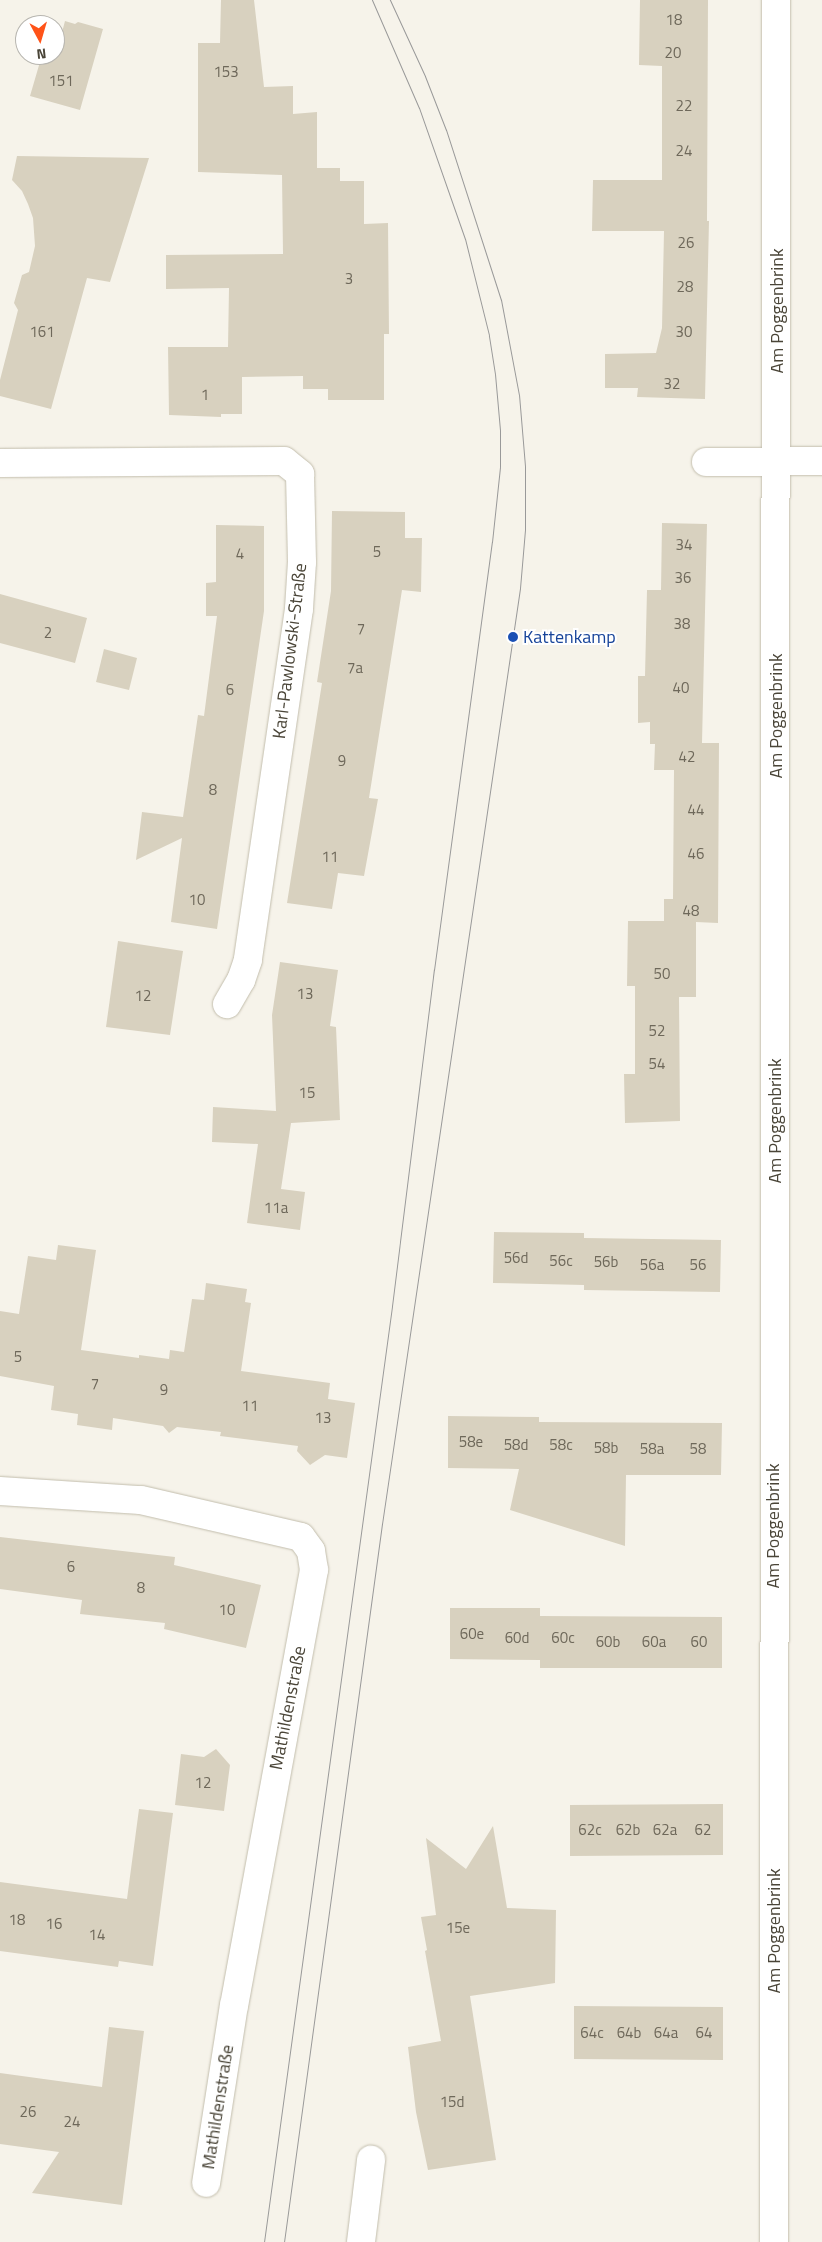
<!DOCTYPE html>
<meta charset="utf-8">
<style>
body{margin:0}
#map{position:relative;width:822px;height:2242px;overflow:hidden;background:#f6f3ea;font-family:"Titillium Web",sans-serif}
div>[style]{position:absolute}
.building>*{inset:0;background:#d8d1bf}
.roads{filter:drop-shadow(0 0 1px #c2bdac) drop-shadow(0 0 1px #c2bdac)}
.minor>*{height:28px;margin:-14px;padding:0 14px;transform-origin:14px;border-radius:14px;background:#fff}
.tram>*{height:1px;margin:-0.5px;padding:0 0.5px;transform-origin:0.5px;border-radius:0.5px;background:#999}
.dots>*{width:14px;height:14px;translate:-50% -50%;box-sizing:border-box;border:2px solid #fff;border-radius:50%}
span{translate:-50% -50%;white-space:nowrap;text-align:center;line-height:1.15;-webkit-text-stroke:4px #fff;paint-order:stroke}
.number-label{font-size:15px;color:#6e685a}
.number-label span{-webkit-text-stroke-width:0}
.street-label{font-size:18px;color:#4a4538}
.transit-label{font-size:18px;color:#164399}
.left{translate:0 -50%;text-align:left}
.north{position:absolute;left:15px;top:15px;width:50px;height:50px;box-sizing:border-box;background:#fff;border:1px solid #b7b5af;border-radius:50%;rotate:174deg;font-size:14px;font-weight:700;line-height:20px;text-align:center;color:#4a4538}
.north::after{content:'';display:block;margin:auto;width:18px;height:22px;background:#ff5318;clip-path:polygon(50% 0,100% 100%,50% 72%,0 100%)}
</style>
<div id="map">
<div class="building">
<i style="clip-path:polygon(221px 0,254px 0,264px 87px,293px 86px,293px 114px,317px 112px,317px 168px,340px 168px,340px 181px,364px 181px,364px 224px,388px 223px,389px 334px,384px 334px,384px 400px,328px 400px,328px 389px,303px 389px,303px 376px,242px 377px,242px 414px,221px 414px,221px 417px,169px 415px,168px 347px,228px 347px,229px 288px,166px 289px,166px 255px,283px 254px,282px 175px,198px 172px,198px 43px,220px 43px)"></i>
<i style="clip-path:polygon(640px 0,708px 0,707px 221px,709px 221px,705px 399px,637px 397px,638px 388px,605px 388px,605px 354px,656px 353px,662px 328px,664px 231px,592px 231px,593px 180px,662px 180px,662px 66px,639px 65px)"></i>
<i style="clip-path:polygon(65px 21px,75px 24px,78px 22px,103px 29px,80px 110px,30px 96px,42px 55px,56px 55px)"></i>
<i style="clip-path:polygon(17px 156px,149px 158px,110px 282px,87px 278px,51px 409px,0 396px,0 380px,18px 310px,14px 303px,22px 275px,29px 272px,35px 246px,33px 218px,28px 204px,22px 191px,12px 180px)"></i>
<i style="clip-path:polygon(332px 511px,405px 512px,405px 538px,422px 538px,421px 592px,402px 590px,369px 798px,378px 799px,364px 876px,338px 873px,332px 909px,287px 903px,322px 683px,317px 682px,331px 591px)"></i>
<i style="clip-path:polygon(662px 523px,707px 524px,702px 743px,719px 743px,718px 923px,696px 922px,696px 997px,679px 997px,680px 1121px,625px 1123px,624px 1074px,635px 1074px,635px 986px,627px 986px,628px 921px,664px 921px,664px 899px,673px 899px,674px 770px,654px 770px,655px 744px,650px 744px,650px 722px,638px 723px,638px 676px,645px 676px,647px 590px,661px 590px)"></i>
<i style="clip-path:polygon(216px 525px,264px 526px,264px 611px,217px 929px,171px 922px,182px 838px,136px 860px,142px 812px,183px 817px,198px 715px,204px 716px,217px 616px,206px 616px,206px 583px,216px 582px)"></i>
<i style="clip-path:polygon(0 594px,87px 618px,75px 663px,0 643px)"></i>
<i style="clip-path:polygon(104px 649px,137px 658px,129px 690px,96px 682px)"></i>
<i style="clip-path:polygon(118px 941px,183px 951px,170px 1035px,106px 1027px)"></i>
<i style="clip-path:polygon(280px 962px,338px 970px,330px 1026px,336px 1027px,340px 1120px,291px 1123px,281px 1189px,305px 1192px,300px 1230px,247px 1223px,258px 1144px,212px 1142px,213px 1107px,276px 1111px,272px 1015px)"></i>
<i style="clip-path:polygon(494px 1232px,584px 1233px,584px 1238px,721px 1240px,720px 1292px,584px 1290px,584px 1285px,493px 1283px)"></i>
<i style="clip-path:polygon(58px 1245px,96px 1250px,81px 1350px,139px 1358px,139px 1355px,169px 1359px,170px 1350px,184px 1352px,192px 1299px,204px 1300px,206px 1283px,247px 1289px,245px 1302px,251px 1303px,241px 1371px,330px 1383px,328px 1399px,355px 1403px,347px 1458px,325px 1455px,310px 1465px,297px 1451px,298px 1446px,220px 1436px,221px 1432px,177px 1427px,169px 1433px,163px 1426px,113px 1418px,112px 1430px,77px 1425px,78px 1414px,51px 1410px,54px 1386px,0 1376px,0 1311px,19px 1314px,28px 1256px,56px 1260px)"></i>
<i style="clip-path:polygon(448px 1416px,539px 1417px,539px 1422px,722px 1423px,721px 1475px,626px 1475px,625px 1546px,510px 1510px,519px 1469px,448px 1468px)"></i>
<i style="clip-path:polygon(0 1537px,175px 1557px,174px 1565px,261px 1585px,246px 1648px,164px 1629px,165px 1623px,80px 1614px,82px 1600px,0 1589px)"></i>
<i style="clip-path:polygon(450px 1608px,540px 1608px,540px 1616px,722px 1617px,722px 1668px,540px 1668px,540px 1660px,450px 1659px)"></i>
<i style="clip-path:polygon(216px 1749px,230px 1765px,224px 1811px,175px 1805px,181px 1754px,204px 1757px)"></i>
<i style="clip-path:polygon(723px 1804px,723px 1855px,570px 1856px,570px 1805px)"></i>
<i style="clip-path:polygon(139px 1809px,173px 1813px,153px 1966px,119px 1961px,118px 1967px,0 1951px,0 1882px,127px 1899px)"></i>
<i style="clip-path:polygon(493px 1826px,507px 1908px,556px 1910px,555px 1983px,470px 1996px,496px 2160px,428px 2170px,416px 2112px,408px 2047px,441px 2041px,425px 1951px,427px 1950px,421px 1917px,436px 1915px,426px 1838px,466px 1869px)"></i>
<i style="clip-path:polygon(574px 2006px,723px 2007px,723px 2060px,574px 2059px)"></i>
<i style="clip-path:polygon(109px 2027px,144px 2031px,122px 2205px,32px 2193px,59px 2152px,0 2144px,0 2073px,102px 2087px)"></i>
</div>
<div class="roads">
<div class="minor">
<i style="left:706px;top:462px;width:116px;rotate:-0.5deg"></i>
<i style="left:0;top:463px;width:284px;rotate:-0.4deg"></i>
<i style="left:284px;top:461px;width:21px;rotate:39deg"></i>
<i style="left:300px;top:474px;width:88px;rotate:88.7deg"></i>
<i style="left:302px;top:562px;width:47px;rotate:93.7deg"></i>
<i style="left:299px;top:609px;width:355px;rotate:98.3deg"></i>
<i style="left:248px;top:960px;width:21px;rotate:109deg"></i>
<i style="left:241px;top:980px;width:28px;rotate:120deg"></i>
<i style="left:0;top:1491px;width:141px;rotate:3.7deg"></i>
<i style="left:141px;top:1500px;width:164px;rotate:13deg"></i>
<i style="left:301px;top:1537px;width:17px;rotate:54deg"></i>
<i style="left:311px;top:1551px;width:19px;rotate:81deg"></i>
<i style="left:314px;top:1570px;width:442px;rotate:100.4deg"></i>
<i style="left:234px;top:2005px;width:180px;rotate:98.9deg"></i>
<i style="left:361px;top:2242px;width:83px;rotate:-83deg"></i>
<i style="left:774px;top:2242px;width:2242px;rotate:-89.95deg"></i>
</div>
</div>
<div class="tram">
<i style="left:264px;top:2242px;width:945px;rotate:-82.21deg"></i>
<i style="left:392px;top:1306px;width:339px;rotate:-82.9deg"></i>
<i style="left:434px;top:970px;width:432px;rotate:-82.3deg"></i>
<i style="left:492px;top:542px;width:75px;rotate:-83.9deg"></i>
<i style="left:500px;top:467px;width:37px;rotate:-90deg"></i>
<i style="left:500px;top:430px;width:56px;rotate:-95.1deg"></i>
<i style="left:495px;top:374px;width:39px;rotate:-99deg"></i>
<i style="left:489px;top:335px;width:99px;rotate:-104deg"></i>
<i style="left:465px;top:239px;width:139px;rotate:-109.3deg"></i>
<i style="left:419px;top:108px;width:118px;rotate:-113.5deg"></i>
<i style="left:284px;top:2242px;width:725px;rotate:-82.23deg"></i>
<i style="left:382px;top:1524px;width:946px;rotate:-81.61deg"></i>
<i style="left:520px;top:588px;width:58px;rotate:-85.1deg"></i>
<i style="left:525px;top:530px;width:64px;rotate:-90deg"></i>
<i style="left:525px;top:466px;width:71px;rotate:-94.8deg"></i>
<i style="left:519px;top:395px;width:97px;rotate:-100.7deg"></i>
<i style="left:501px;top:300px;width:179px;rotate:-107.9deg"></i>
<i style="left:446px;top:130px;width:58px;rotate:-111.3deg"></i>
<i style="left:425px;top:76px;width:84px;rotate:-114.7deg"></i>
</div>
<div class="dots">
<i style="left:513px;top:637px;background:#1a4fb4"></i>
</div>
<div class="number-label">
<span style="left:674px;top:20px">18</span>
<span style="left:673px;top:53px">20</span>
<span style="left:226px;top:72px">153</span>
<span style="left:61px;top:81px">151</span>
<span style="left:684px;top:106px">22</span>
<span style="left:684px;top:151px">24</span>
<span style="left:686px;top:243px">26</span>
<span style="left:349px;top:279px">3</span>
<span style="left:685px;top:287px">28</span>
<span style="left:42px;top:332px">161</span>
<span style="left:684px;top:332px">30</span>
<span style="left:672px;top:384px">32</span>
<span style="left:205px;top:395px">1</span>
<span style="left:684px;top:545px">34</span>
<span style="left:377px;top:552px">5</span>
<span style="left:240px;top:554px">4</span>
<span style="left:683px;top:578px">36</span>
<span style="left:682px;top:624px">38</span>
<span style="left:361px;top:629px">7</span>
<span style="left:48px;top:633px">2</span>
<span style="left:355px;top:668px">7a</span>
<span style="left:681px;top:688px">40</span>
<span style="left:230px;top:690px">6</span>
<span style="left:687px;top:757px">42</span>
<span style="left:342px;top:761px">9</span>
<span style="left:213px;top:790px">8</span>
<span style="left:696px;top:810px">44</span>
<span style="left:696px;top:854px">46</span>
<span style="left:330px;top:857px">11</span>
<span style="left:197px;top:900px">10</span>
<span style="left:691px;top:911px">48</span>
<span style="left:662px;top:974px">50</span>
<span style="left:305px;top:994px">13</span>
<span style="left:143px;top:996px">12</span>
<span style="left:657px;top:1031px">52</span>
<span style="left:657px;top:1064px">54</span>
<span style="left:307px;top:1093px">15</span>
<span style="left:276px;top:1208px">11a</span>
<span style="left:516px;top:1258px">56d</span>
<span style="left:561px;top:1261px">56c</span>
<span style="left:606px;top:1262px">56b</span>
<span style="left:652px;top:1265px">56a</span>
<span style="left:698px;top:1265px">56</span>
<span style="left:18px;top:1357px">5</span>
<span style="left:95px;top:1384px">7</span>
<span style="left:164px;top:1390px">9</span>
<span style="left:250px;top:1406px">11</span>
<span style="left:323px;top:1418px">13</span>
<span style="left:471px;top:1442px">58e</span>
<span style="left:516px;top:1445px">58d</span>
<span style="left:561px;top:1445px">58c</span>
<span style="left:606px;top:1448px">58b</span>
<span style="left:652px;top:1449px">58a</span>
<span style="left:698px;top:1449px">58</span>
<span style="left:71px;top:1567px">6</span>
<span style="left:141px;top:1588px">8</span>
<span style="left:227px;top:1610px">10</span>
<span style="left:472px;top:1634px">60e</span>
<span style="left:517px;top:1638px">60d</span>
<span style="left:563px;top:1638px">60c</span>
<span style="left:608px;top:1642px">60b</span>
<span style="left:654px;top:1642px">60a</span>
<span style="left:699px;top:1642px">60</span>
<span style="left:203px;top:1783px">12</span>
<span style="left:590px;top:1830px">62c</span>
<span style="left:628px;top:1830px">62b</span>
<span style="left:665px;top:1830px">62a</span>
<span style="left:703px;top:1830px">62</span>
<span style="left:17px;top:1920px">18</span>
<span style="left:54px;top:1924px">16</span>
<span style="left:458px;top:1928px">15e</span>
<span style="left:97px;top:1935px">14</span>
<span style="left:592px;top:2033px">64c</span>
<span style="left:629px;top:2033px">64b</span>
<span style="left:666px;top:2033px">64a</span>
<span style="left:704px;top:2033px">64</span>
<span style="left:452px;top:2102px">15d</span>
<span style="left:28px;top:2112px">26</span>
<span style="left:72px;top:2122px">24</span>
</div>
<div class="street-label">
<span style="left:777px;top:311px;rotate:-90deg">Am Poggenbrink</span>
<span style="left:290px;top:651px;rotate:-83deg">Karl-Pawlowski-Straße</span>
<span style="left:776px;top:716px;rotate:-90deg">Am Poggenbrink</span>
<span style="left:775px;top:1121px;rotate:-90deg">Am Poggenbrink</span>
<span style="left:773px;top:1526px;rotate:-90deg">Am Poggenbrink</span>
<span style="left:288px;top:1708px;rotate:-79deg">Mathildenstraße</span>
<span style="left:774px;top:1931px;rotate:-90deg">Am Poggenbrink</span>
<span style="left:218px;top:2107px;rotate:-81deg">Mathildenstraße</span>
</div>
<div class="transit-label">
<span class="left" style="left:523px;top:637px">Kattenkamp</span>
</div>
<div class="north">N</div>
</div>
